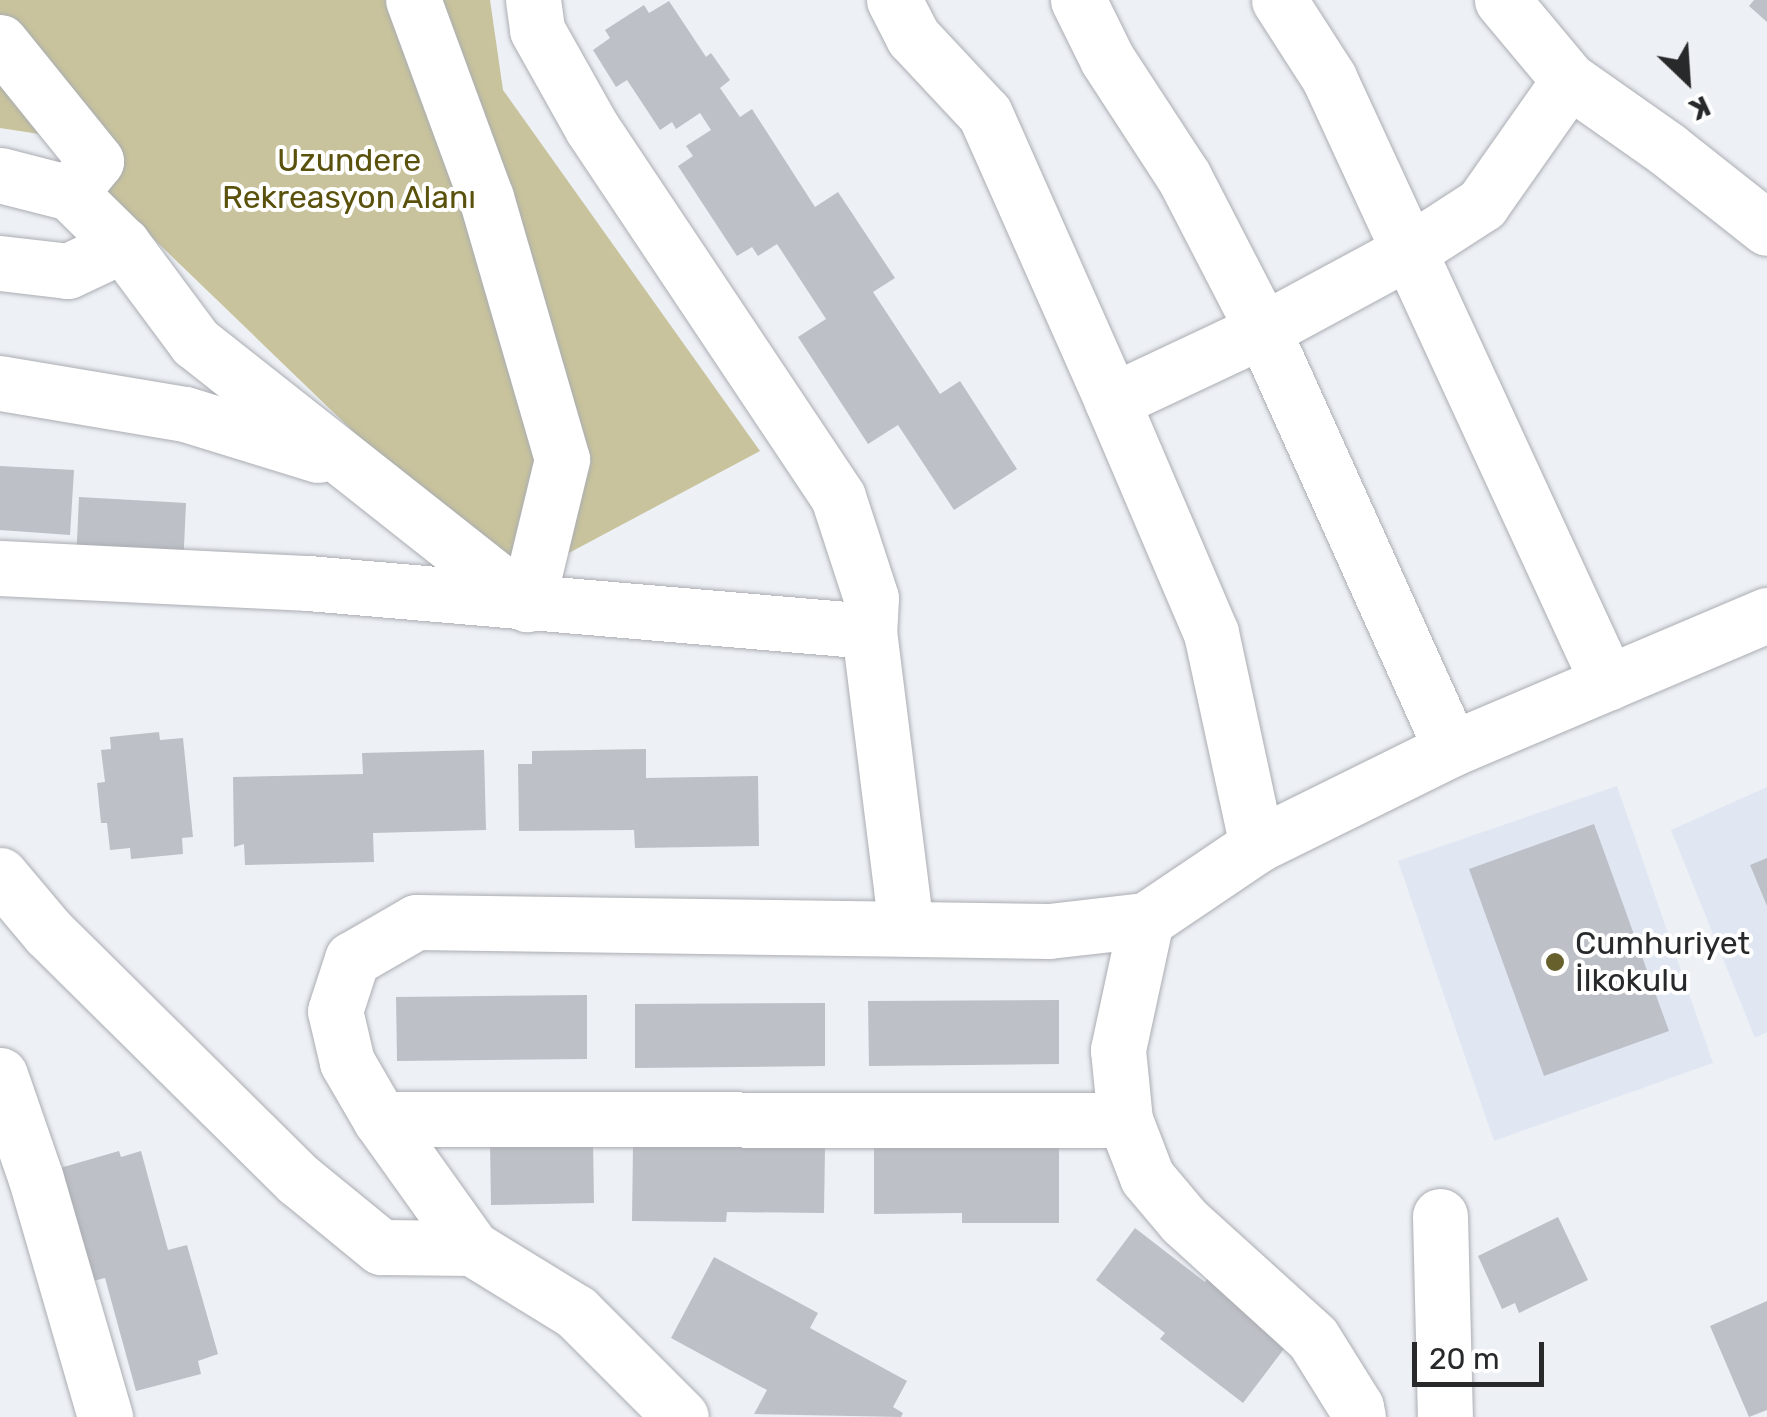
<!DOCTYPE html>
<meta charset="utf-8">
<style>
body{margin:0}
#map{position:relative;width:1767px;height:1417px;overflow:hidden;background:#edf0f5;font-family:Rubik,sans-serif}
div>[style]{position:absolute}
.built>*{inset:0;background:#e0e7f3}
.green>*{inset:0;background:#c8c39c}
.building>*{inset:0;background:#bdc0c6}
.roads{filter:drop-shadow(0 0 2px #aaadb2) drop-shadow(0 0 2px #aaadb2)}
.minor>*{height:55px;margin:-27.5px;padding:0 27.5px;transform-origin:27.5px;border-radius:27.5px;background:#fff}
.dots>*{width:28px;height:28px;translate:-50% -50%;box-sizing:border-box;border:5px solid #fff;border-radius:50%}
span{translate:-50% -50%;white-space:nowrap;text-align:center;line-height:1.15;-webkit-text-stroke:8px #fff;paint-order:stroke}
.park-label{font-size:32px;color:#5a510d}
.poi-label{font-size:32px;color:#28292b}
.left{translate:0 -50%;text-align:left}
.north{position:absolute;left:1637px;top:30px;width:100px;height:100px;-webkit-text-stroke:8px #fff;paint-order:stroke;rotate:155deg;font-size:28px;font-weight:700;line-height:40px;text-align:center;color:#28292b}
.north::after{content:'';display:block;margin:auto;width:35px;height:45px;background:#28292b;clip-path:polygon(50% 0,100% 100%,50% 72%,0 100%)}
.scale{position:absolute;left:1412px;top:1342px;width:132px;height:45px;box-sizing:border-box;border:5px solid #28292b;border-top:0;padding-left:12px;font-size:30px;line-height:35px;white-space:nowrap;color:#28292b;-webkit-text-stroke:8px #fff;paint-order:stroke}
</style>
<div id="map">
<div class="built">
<i style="clip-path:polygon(1617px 786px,1713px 1063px,1494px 1141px,1398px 861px)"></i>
<i style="clip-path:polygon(1767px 787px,1767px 1032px,1755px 1038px,1671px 830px)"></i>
</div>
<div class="green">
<i style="clip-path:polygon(0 0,490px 0,503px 90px,760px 451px,537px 570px,498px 552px,359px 437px,46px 135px,0 128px)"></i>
</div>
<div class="building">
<i style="clip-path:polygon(1754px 0,1767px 0,1767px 22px,1749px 6px)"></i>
<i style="clip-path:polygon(669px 1px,706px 57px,711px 53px,730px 80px,720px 88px,740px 117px,752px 109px,815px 207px,838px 192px,895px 278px,873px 292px,940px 394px,960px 381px,1017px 469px,954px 510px,898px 425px,868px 444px,798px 337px,826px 319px,777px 244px,758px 256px,752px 247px,737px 256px,678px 166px,693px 156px,686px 146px,711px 130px,700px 113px,676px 129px,672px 122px,660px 130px,627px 80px,616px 87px,593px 50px,610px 38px,605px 30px,644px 5px,649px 13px)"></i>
<i style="clip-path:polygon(0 466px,74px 470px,70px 535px,0 530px)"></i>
<i style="clip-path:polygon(79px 497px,186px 503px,183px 568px,76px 563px)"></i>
<i style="clip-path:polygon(159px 732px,160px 740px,183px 738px,193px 837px,182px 838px,183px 854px,131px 859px,130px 848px,110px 850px,107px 823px,101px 823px,97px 783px,105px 782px,101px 750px,111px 749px,110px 737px)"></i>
<i style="clip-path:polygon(646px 749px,646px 778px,758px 776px,759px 846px,635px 848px,634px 830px,519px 831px,518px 764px,532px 764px,532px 751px)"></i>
<i style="clip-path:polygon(484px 750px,486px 830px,373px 833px,374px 862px,245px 865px,244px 844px,234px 847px,233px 777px,363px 774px,362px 753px)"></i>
<i style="clip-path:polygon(1594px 824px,1669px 1031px,1544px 1076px,1469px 869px)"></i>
<i style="clip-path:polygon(1767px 858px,1767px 906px,1750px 865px)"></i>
<i style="clip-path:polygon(587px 995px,587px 1059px,397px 1061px,396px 997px)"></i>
<i style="clip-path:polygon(1059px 1000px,1059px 1064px,869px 1066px,868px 1001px)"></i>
<i style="clip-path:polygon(825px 1003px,825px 1066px,635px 1068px,635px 1004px)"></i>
<i style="clip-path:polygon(593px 1140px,594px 1203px,491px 1205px,490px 1142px)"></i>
<i style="clip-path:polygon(633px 1145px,825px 1148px,824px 1213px,727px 1212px,726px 1222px,632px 1221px)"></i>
<i style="clip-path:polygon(1059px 1146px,1059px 1223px,962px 1223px,962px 1213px,874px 1214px,874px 1148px)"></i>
<i style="clip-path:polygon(119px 1151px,121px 1157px,141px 1151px,168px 1250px,187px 1245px,218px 1354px,198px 1361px,201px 1374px,136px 1391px,105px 1278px,81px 1284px,60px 1168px)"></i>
<i style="clip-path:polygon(1558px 1217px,1588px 1280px,1519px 1313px,1515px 1303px,1502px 1309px,1478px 1256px)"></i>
<i style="clip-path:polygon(1135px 1228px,1205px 1282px,1210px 1274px,1293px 1337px,1243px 1403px,1160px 1339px,1165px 1333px,1096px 1280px)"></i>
<i style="clip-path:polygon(714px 1257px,818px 1313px,810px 1328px,907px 1381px,893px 1407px,903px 1413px,901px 1417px,754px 1414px,767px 1390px,671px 1338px)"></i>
<i style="clip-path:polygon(1767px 1301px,1767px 1410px,1749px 1417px,1710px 1326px)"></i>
</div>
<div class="roads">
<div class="minor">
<i style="left:533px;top:0;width:30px;rotate:82deg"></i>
<i style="left:537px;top:30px;width:112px;rotate:60.7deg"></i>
<i style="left:592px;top:128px;width:443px;rotate:56.3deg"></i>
<i style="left:838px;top:497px;width:106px;rotate:71.9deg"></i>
<i style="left:871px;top:598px;width:33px;rotate:93deg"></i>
<i style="left:869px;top:631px;width:299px;rotate:82.9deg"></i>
<i style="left:894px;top:0;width:42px;rotate:62.8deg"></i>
<i style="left:913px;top:37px;width:105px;rotate:46.9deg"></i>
<i style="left:985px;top:114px;width:314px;rotate:66.1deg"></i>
<i style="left:1112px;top:401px;width:252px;rotate:66.9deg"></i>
<i style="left:1211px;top:633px;width:217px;rotate:77.8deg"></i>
<i style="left:1078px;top:0;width:66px;rotate:63.8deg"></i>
<i style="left:1107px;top:59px;width:141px;rotate:56.9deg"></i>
<i style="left:1184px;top:177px;width:172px;rotate:62.7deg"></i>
<i style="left:1263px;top:330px;width:459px;rotate:65.8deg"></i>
<i style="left:1279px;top:0;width:93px;rotate:57.3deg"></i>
<i style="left:1329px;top:78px;width:666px;rotate:65.24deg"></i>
<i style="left:1502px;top:0;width:104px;rotate:50.1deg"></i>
<i style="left:1569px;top:80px;width:120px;rotate:35.1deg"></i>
<i style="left:1667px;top:149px;width:127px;rotate:38.3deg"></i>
<i style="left:0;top:42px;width:153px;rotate:51.1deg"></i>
<i style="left:96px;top:161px;width:41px;rotate:129.1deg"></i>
<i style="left:0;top:175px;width:72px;rotate:14.4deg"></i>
<i style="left:70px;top:193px;width:74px;rotate:44.5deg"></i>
<i style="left:123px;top:245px;width:121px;rotate:53.4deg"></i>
<i style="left:195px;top:342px;width:423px;rotate:38.3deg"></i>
<i style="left:527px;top:604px;width:149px;rotate:-76.4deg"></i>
<i style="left:562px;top:459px;width:272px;rotate:-106.2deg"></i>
<i style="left:486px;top:198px;width:211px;rotate:-110.2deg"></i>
<i style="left:0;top:263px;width:68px;rotate:6.7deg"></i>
<i style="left:68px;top:271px;width:61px;rotate:-25.3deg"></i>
<i style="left:0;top:383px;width:188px;rotate:9.5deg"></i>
<i style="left:185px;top:414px;width:139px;rotate:17.1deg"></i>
<i style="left:1112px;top:401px;width:167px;rotate:-25.2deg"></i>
<i style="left:1263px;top:330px;width:168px;rotate:-28.4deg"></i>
<i style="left:1411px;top:250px;width:85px;rotate:-32.9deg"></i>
<i style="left:1482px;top:204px;width:151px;rotate:-54.9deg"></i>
<i style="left:0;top:568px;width:308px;rotate:2.8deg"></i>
<i style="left:308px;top:583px;width:563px;rotate:4.89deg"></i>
<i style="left:0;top:875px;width:75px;rotate:49.9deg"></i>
<i style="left:48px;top:932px;width:353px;rotate:44.7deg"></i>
<i style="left:299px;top:1180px;width:106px;rotate:39.3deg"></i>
<i style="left:381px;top:1247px;width:91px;rotate:0.6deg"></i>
<i style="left:472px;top:1248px;width:122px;rotate:31.6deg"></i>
<i style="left:576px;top:1312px;width:148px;rotate:45deg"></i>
<i style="left:1146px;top:920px;width:133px;rotate:102.2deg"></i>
<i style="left:1118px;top:1050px;width:70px;rotate:84.3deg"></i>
<i style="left:1125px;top:1120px;width:61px;rotate:68.9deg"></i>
<i style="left:1147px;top:1177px;width:57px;rotate:49.9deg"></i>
<i style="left:1184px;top:1221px;width:174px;rotate:42.2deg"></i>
<i style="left:1313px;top:1338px;width:81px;rotate:58.1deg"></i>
<i style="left:1356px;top:1407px;width:10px;rotate:79deg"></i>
<i style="left:0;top:1075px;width:110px;rotate:70.9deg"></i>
<i style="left:36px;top:1179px;width:248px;rotate:73.8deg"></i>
<i style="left:380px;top:1119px;width:745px;rotate:0.08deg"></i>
<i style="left:1440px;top:1216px;width:201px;rotate:88.6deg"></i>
<i style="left:472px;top:1248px;width:158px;rotate:-125.5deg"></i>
<i style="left:380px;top:1119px;width:66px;rotate:-120.1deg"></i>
<i style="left:347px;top:1062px;width:52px;rotate:-103.2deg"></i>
<i style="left:335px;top:1011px;width:55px;rotate:-71.9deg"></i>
<i style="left:352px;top:959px;width:74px;rotate:-30deg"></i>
<i style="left:416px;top:922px;width:633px;rotate:0.81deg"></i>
<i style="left:1049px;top:931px;width:98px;rotate:-6.5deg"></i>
<i style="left:1146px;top:920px;width:134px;rotate:-34deg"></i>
<i style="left:1257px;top:845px;width:216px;rotate:-26.3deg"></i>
<i style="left:1451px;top:749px;width:343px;rotate:-23deg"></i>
</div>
</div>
<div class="dots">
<i style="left:1555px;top:962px;background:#67602d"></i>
</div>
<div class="park-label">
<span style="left:349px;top:179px">Uzundere<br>Rekreasyon Alanı</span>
</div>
<div class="poi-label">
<span class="left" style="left:1575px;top:962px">Cumhuriyet<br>İlkokulu</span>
</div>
<div class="north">K</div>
<div class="scale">20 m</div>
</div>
